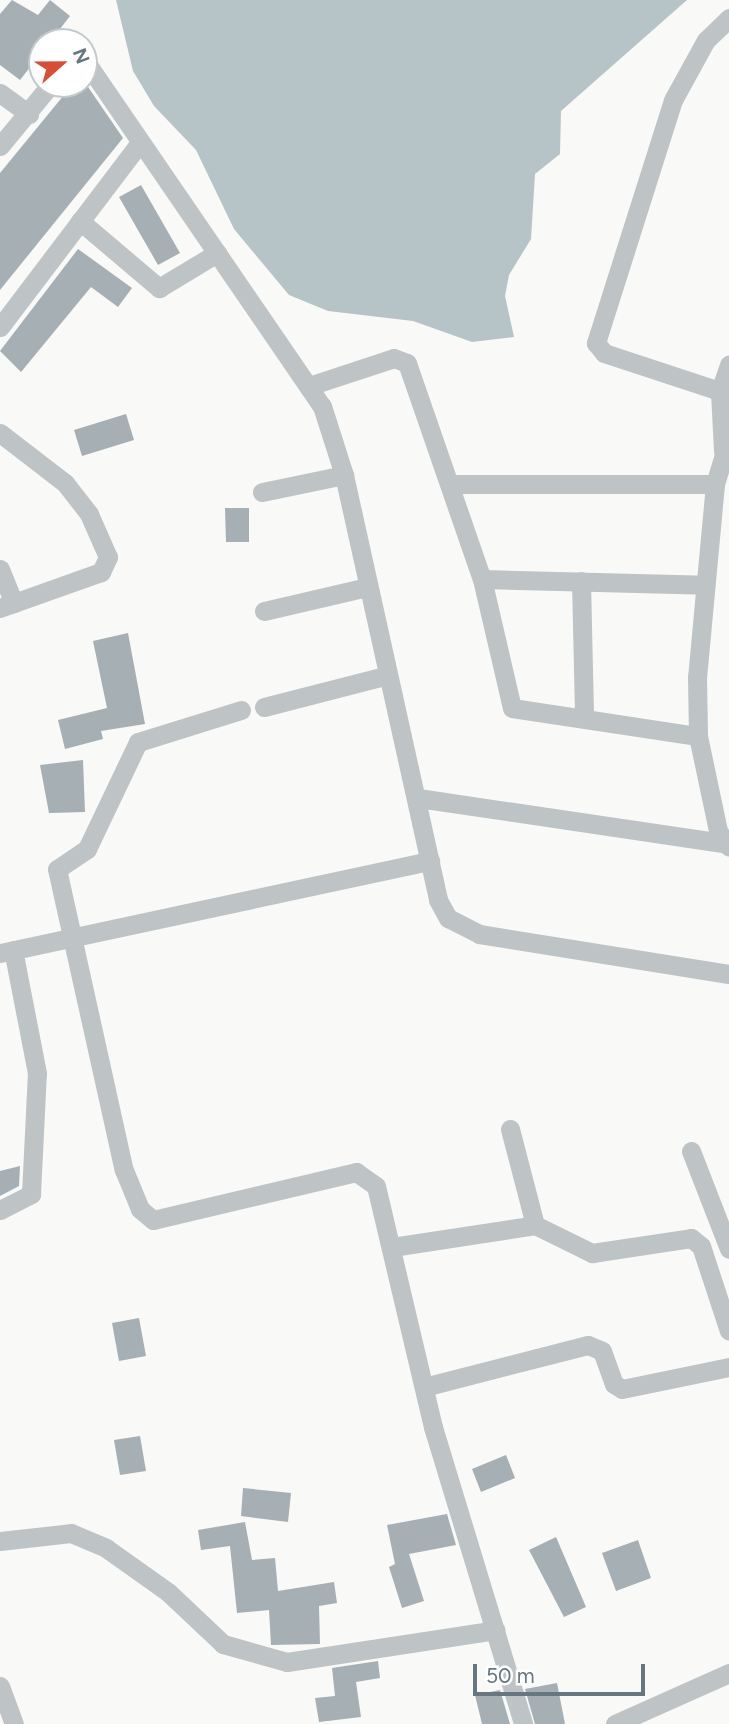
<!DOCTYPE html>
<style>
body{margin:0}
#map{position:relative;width:729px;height:1724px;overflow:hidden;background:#f9f9f7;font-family:Figtree,sans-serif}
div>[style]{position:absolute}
.water>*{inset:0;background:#b7c4c7}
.building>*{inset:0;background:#a5afb4}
.street>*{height:19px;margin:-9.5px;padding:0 9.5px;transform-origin:9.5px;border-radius:9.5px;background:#bec3c6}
span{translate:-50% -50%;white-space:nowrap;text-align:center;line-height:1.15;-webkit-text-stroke:7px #fff;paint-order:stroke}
.north{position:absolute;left:28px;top:28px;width:70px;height:70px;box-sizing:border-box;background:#fff;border:2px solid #c2c9cc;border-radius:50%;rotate:69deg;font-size:19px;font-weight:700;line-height:28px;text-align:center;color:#667780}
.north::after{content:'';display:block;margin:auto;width:24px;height:32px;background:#d94d36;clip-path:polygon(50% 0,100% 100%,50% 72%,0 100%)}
.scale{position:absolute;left:473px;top:1664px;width:172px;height:32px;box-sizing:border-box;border:4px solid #667780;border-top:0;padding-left:9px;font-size:21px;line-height:24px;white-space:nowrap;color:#667780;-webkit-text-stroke:5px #fff;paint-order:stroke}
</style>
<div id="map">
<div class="water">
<i style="clip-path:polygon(116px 0,687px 0,561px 111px,560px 154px,535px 174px,531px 239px,509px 275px,505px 296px,514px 337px,472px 342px,413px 321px,328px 311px,289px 295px,234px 229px,196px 150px,154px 106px,133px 71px)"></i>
</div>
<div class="building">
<i style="clip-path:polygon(12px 0,38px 15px,50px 0,70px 16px,50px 42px,42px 42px,42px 52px,20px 80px,0 65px,0 14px)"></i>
<i style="clip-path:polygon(73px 84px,86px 84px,123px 138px,0 290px,0 173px)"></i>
<i style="clip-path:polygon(141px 185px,180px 253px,158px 265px,119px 197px)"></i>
<i style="clip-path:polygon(78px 249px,132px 288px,118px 307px,91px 287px,21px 372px,0 351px)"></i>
<i style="clip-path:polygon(126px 414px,134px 440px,82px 456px,74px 430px)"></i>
<i style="clip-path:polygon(225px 508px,249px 508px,249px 542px,226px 542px)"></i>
<i style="clip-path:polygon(128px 633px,145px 724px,101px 731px,103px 739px,65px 749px,58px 720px,107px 708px,93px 641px)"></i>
<i style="clip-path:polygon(83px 760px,85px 812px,49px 813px,40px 765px)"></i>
<i style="clip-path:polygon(20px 1166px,19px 1186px,0 1196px,0 1171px)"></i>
<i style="clip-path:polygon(139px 1318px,146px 1356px,119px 1361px,112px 1323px)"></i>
<i style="clip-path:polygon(140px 1436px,146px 1471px,120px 1475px,114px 1440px)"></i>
<i style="clip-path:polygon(506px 1455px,515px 1478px,481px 1492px,472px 1469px)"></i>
<i style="clip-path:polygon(243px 1488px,291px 1493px,288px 1522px,241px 1516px)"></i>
<i style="clip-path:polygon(447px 1514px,456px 1545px,409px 1554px,424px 1601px,402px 1608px,389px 1567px,395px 1564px,387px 1525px)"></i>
<i style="clip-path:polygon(245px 1522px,252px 1560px,275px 1558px,278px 1591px,334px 1582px,337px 1603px,319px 1606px,320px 1644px,271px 1645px,269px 1610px,237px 1613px,230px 1546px,201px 1550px,198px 1530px)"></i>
<i style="clip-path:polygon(556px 1537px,586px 1607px,564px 1617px,529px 1550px)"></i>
<i style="clip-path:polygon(638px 1540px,651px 1578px,616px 1591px,602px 1553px)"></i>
<i style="clip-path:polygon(378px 1661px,380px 1678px,356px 1682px,361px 1717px,319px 1722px,315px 1698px,335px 1696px,332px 1668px)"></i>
<i style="clip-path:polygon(557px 1683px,565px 1724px,535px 1724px,525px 1689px)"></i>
<i style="clip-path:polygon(500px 1690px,510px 1724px,482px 1724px,475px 1695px)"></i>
</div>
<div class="street">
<i style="left:729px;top:18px;width:32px;rotate:136deg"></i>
<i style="left:706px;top:40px;width:68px;rotate:118.8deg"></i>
<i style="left:673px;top:100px;width:255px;rotate:107.6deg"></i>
<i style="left:596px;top:343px;width:13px;rotate:51deg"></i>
<i style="left:604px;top:353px;width:132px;rotate:18.2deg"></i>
<i style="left:84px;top:59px;width:421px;rotate:55.6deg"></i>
<i style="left:322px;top:406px;width:72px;rotate:72.3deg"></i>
<i style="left:344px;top:475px;width:435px;rotate:77.5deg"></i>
<i style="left:438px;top:900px;width:21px;rotate:61deg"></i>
<i style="left:448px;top:918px;width:35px;rotate:27deg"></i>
<i style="left:479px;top:934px;width:253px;rotate:9.1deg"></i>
<i style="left:0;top:93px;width:36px;rotate:36deg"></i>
<i style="left:0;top:146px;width:80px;rotate:-50.6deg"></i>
<i style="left:80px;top:221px;width:104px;rotate:40.3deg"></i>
<i style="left:159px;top:288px;width:68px;rotate:-31.1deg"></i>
<i style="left:0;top:327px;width:230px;rotate:-52.8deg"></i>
<i style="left:312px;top:385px;width:86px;rotate:-18.2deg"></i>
<i style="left:394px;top:358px;width:14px;rotate:21deg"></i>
<i style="left:407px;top:363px;width:229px;rotate:70.9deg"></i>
<i style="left:482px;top:579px;width:132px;rotate:76.9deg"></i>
<i style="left:512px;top:708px;width:188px;rotate:8.6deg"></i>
<i style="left:0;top:433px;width:82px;rotate:37.6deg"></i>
<i style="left:65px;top:483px;width:39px;rotate:52deg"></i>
<i style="left:89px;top:514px;width:47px;rotate:66.2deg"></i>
<i style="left:108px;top:557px;width:17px;rotate:115deg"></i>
<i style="left:101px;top:572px;width:107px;rotate:160.4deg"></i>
<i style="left:729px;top:438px;width:48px;rotate:106.9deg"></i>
<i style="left:715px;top:484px;width:194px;rotate:95.3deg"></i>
<i style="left:697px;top:677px;width:59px;rotate:89deg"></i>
<i style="left:698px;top:736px;width:97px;rotate:78.1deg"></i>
<i style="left:718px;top:831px;width:19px;rotate:55deg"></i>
<i style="left:723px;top:451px;width:60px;rotate:-92.9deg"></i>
<i style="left:720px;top:391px;width:28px;rotate:-71deg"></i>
<i style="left:452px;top:484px;width:263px"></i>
<i style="left:262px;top:492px;width:84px;rotate:-11.7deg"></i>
<i style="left:0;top:569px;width:37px;rotate:68deg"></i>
<i style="left:482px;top:579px;width:223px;rotate:1.5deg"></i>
<i style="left:581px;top:581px;width:136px;rotate:88.7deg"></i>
<i style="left:264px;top:611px;width:106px;rotate:-13.1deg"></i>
<i style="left:264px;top:707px;width:125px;rotate:-14.4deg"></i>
<i style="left:241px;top:710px;width:108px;rotate:162.7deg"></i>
<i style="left:138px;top:742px;width:119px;rotate:115.5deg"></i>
<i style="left:87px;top:849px;width:36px;rotate:146deg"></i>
<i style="left:57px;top:869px;width:308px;rotate:77.5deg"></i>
<i style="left:124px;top:1170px;width:42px;rotate:67.7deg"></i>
<i style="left:140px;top:1209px;width:17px;rotate:40deg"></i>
<i style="left:153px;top:1220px;width:209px;rotate:-13.3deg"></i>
<i style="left:356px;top:1172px;width:24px;rotate:35deg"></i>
<i style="left:376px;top:1186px;width:248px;rotate:76.7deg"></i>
<i style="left:433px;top:1427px;width:310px;rotate:73.1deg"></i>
<i style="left:418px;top:798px;width:308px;rotate:8.4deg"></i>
<i style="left:0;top:953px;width:440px;rotate:-12.1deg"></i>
<i style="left:510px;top:1129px;width:99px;rotate:75.4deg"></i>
<i style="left:691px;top:1151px;width:105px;rotate:68.8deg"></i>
<i style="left:0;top:1210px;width:35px;rotate:-27deg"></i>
<i style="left:31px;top:1194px;width:121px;rotate:-87.2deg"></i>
<i style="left:37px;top:1073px;width:125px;rotate:-101deg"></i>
<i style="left:392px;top:1247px;width:145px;rotate:-8.7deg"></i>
<i style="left:535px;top:1225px;width:64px;rotate:26.2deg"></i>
<i style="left:592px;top:1253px;width:100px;rotate:-8.6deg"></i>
<i style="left:691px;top:1238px;width:13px;rotate:39deg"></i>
<i style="left:701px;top:1246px;width:89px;rotate:71.8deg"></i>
<i style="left:424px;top:1387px;width:169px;rotate:-14.4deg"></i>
<i style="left:588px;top:1345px;width:15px;rotate:23deg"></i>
<i style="left:602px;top:1351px;width:35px;rotate:70deg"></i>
<i style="left:614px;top:1384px;width:9px;rotate:32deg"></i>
<i style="left:622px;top:1389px;width:109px;rotate:-11.6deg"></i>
<i style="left:0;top:1541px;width:71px;rotate:-6.4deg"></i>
<i style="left:71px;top:1533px;width:38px;rotate:23deg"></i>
<i style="left:106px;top:1548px;width:76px;rotate:35.4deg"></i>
<i style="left:168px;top:1592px;width:76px;rotate:43.4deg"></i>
<i style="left:223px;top:1644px;width:66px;rotate:15.7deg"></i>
<i style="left:287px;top:1662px;width:211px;rotate:-8.7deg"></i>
<i style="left:0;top:1686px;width:40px;rotate:69.8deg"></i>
<i style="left:615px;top:1724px;width:125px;rotate:-24.1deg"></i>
</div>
<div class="north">N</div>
<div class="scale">50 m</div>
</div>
